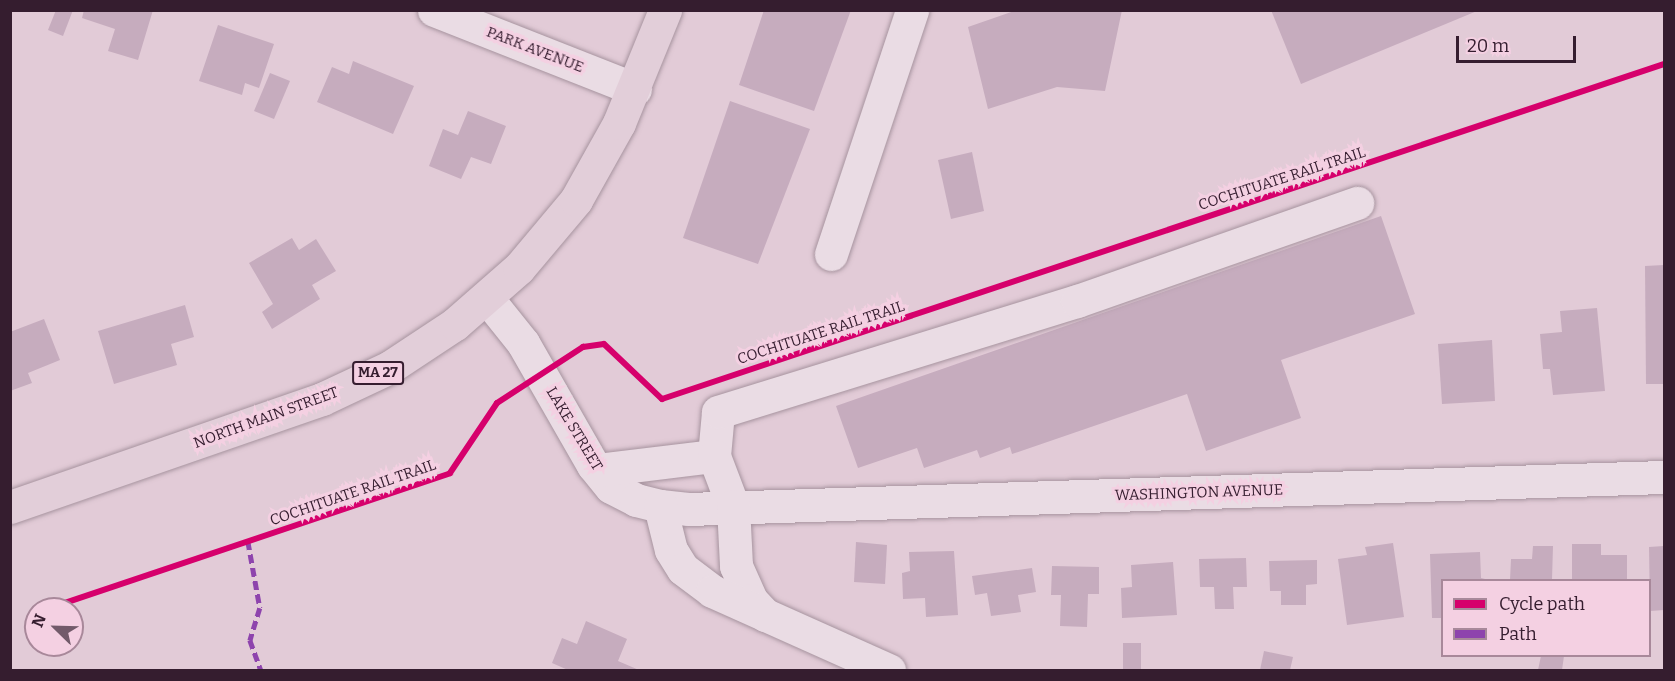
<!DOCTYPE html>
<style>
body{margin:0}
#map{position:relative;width:1675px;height:681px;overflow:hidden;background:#e2cbd7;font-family:Bitter,serif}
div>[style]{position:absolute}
.building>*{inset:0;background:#c6acbe}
.roads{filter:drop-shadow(0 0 2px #a7949f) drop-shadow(0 0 2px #a7949f)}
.minor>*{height:33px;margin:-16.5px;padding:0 16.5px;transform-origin:16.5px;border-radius:16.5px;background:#eadce4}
.major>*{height:33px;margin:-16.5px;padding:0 16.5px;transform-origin:16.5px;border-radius:16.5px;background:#e2ced9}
.quiet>*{height:4.5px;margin-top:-2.25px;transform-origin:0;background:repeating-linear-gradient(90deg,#8e44ad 0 9px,transparent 0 13.5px)}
.cycleway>*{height:6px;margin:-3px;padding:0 3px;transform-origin:3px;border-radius:3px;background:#d6006c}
span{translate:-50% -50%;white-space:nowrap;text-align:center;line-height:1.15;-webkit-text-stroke:6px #f4d0e2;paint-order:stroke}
.shield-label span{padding:2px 4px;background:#f4d0e2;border:2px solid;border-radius:4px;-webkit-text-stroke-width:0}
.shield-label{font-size:14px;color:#351d2f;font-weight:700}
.street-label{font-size:15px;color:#351d2f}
.frame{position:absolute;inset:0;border:12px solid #351d2f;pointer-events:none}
.legend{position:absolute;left:1441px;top:579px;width:210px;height:78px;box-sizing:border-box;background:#f4d0e2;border:2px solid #a8889a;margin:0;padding:8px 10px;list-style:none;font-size:18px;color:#351d2f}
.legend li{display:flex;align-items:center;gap:12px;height:30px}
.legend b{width:30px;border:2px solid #a8889a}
.north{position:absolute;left:24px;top:597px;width:60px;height:60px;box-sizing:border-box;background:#f4d0e2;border:2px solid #a8889a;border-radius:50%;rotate:293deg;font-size:16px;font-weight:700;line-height:24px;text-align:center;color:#351d2f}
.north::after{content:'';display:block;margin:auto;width:21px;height:27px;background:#725a6a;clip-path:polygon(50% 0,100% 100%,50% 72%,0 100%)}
.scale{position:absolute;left:1456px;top:36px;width:120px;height:27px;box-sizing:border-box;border:3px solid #351d2f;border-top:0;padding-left:8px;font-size:18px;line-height:21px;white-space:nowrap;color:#351d2f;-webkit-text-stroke:4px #f4d0e2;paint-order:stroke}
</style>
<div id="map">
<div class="building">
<i style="clip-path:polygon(56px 10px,73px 10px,63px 36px,48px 30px)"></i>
<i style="clip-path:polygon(84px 10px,153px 10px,138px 60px,108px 51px,115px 29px,82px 18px)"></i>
<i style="clip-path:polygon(764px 10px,851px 10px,814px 111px,739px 85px)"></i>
<i style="clip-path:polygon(1017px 10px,1122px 10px,1105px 91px,1057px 87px,988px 109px,968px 27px)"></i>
<i style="clip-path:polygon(1271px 10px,1477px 10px,1477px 11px,1301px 84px)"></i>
<i style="clip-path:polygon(218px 25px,274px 44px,259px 88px,245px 83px,242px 95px,199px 81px)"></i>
<i style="clip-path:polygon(353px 61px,414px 86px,393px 134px,317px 102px,332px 67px,349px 74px)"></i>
<i style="clip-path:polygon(270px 73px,290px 81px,274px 119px,254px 111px)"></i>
<i style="clip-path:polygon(730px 101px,810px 129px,758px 264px,683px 238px)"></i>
<i style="clip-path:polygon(468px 111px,506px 126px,491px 164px,471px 157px,461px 179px,429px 166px,443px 129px,458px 135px)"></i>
<i style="clip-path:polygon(972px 152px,984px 211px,951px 219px,938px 160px)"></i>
<i style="clip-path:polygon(1381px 216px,1415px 314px,1281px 360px,1301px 418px,1206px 451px,1187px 394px,1012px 454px,1010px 447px,980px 458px,977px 450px,924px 468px,917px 448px,858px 468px,836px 406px)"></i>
<i style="clip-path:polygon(292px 238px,299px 250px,316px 239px,336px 271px,312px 285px,320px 299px,272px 329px,262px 312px,273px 304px,249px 263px)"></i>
<i style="clip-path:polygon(1664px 265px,1664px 384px,1646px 384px,1645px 266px)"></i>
<i style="clip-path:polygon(185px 305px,194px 337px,171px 344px,177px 365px,114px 384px,98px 331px)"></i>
<i style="clip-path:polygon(1597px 308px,1605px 391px,1553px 395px,1550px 369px,1543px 369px,1540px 334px,1562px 332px,1560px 311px)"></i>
<i style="clip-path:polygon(44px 319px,60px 360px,28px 373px,32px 383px,10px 391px,10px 332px)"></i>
<i style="clip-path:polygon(1492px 340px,1495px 401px,1442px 404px,1438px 344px)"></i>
<i style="clip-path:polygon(856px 542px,887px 545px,885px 584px,854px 582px)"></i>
<i style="clip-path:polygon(1393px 543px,1404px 617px,1347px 625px,1338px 559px,1367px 555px,1365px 547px)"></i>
<i style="clip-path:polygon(1572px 544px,1601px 544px,1601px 555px,1627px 555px,1627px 580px,1572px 580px)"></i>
<i style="clip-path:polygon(1533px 546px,1553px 546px,1552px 580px,1510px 580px,1511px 559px,1532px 559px)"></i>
<i style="clip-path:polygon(1664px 546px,1664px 610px,1650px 611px,1649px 547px)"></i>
<i style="clip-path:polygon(954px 551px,958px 615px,926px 617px,925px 598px,903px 599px,902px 573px,910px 571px,909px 552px)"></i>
<i style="clip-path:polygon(1480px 552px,1481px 578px,1489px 580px,1442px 580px,1442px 618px,1432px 618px,1430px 554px)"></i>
<i style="clip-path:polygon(1246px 558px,1247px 587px,1233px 587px,1234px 609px,1215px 609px,1214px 587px,1200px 587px,1199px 559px)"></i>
<i style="clip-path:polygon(1317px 560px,1317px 584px,1306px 585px,1306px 605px,1281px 605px,1281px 591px,1270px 591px,1269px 561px)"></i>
<i style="clip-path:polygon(1173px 562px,1177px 615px,1122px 618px,1121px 588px,1132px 587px,1131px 565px)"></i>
<i style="clip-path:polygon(1052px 566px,1099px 567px,1099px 594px,1088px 594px,1087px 627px,1060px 626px,1061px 595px,1051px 595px)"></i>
<i style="clip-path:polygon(1032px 568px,1036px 592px,1018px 595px,1021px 612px,991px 616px,987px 593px,975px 595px,972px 576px)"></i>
<i style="clip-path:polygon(586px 621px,627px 639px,618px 661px,639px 670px,568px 670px,552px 663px,562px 638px,577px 644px)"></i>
<i style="clip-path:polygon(1123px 643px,1141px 643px,1141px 670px,1123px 670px)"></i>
<i style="clip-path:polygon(1264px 651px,1293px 657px,1290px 670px,1260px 670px)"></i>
<i style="clip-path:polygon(1541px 656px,1564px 656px,1562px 670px,1538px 670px)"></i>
</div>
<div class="roads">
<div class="minor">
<i style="left:434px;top:10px;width:216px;rotate:21.5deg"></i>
<i style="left:831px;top:254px;width:257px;rotate:-71.6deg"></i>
<i style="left:487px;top:298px;width:58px;rotate:51.3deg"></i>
<i style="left:523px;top:343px;width:141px;rotate:60.2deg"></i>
<i style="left:593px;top:465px;width:28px;rotate:51deg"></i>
<i style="left:611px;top:487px;width:28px;rotate:27deg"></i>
<i style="left:636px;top:500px;width:25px;rotate:14deg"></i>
<i style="left:660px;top:506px;width:28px;rotate:6deg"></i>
<i style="left:688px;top:509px;width:977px;rotate:-1.88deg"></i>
<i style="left:714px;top:456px;width:44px;rotate:-84.8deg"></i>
<i style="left:718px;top:412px;width:376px;rotate:-17.2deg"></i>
<i style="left:1077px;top:301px;width:297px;rotate:-19.3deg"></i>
<i style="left:598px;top:470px;width:117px;rotate:-6.9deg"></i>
<i style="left:714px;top:456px;width:53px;rotate:69.2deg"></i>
<i style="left:733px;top:506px;width:60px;rotate:87.1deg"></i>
<i style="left:736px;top:566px;width:37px;rotate:66deg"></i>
<i style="left:751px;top:600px;width:21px;rotate:47deg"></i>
<i style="left:660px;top:506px;width:45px;rotate:76deg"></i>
<i style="left:671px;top:550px;width:22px;rotate:58deg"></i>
<i style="left:683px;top:569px;width:36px;rotate:37deg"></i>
<i style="left:712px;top:591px;width:194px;rotate:24.1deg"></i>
</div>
<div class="major">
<i style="left:10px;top:507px;width:330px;rotate:-19.1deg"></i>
<i style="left:322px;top:399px;width:75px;rotate:-25.2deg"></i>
<i style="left:390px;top:367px;width:78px;rotate:-33.5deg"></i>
<i style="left:455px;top:324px;width:85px;rotate:-41.2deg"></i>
<i style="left:519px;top:268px;width:89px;rotate:-50deg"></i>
<i style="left:576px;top:200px;width:88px;rotate:-60.8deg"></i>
<i style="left:619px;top:123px;width:122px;rotate:-67.8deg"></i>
</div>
</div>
<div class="quiet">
<i style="left:248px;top:541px;width:68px;rotate:79.8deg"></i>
<i style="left:260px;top:608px;width:34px;rotate:107deg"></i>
<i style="left:250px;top:640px;width:32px;rotate:70deg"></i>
</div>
<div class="cycleway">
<i style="left:47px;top:609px;width:425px;rotate:-18.6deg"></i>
<i style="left:450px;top:473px;width:84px;rotate:-56.1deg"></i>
<i style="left:497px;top:403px;width:103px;rotate:-33.1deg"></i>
<i style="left:583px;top:347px;width:21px;rotate:-8deg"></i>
<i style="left:604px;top:344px;width:80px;rotate:43.5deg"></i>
<i style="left:662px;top:399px;width:1057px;rotate:-18.49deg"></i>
</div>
<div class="shield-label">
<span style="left:378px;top:373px">MA 27</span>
</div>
<div class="street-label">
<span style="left:535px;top:50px;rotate:21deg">PARK AVENUE</span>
<span style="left:1282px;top:179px;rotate:-18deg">COCHITUATE RAIL TRAIL</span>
<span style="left:821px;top:333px;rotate:-18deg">COCHITUATE RAIL TRAIL</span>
<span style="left:266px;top:418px;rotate:-20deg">NORTH MAIN STREET</span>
<span style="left:574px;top:429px;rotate:59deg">LAKE STREET</span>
<span style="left:353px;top:493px;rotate:-19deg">COCHITUATE RAIL TRAIL</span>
<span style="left:1199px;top:493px;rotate:-2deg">WASHINGTON AVENUE</span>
</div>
<div class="frame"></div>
<ul class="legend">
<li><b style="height:8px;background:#d6006c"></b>Cycle path</li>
<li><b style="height:8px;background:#8e44ad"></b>Path</li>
</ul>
<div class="north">N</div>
<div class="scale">20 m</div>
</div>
